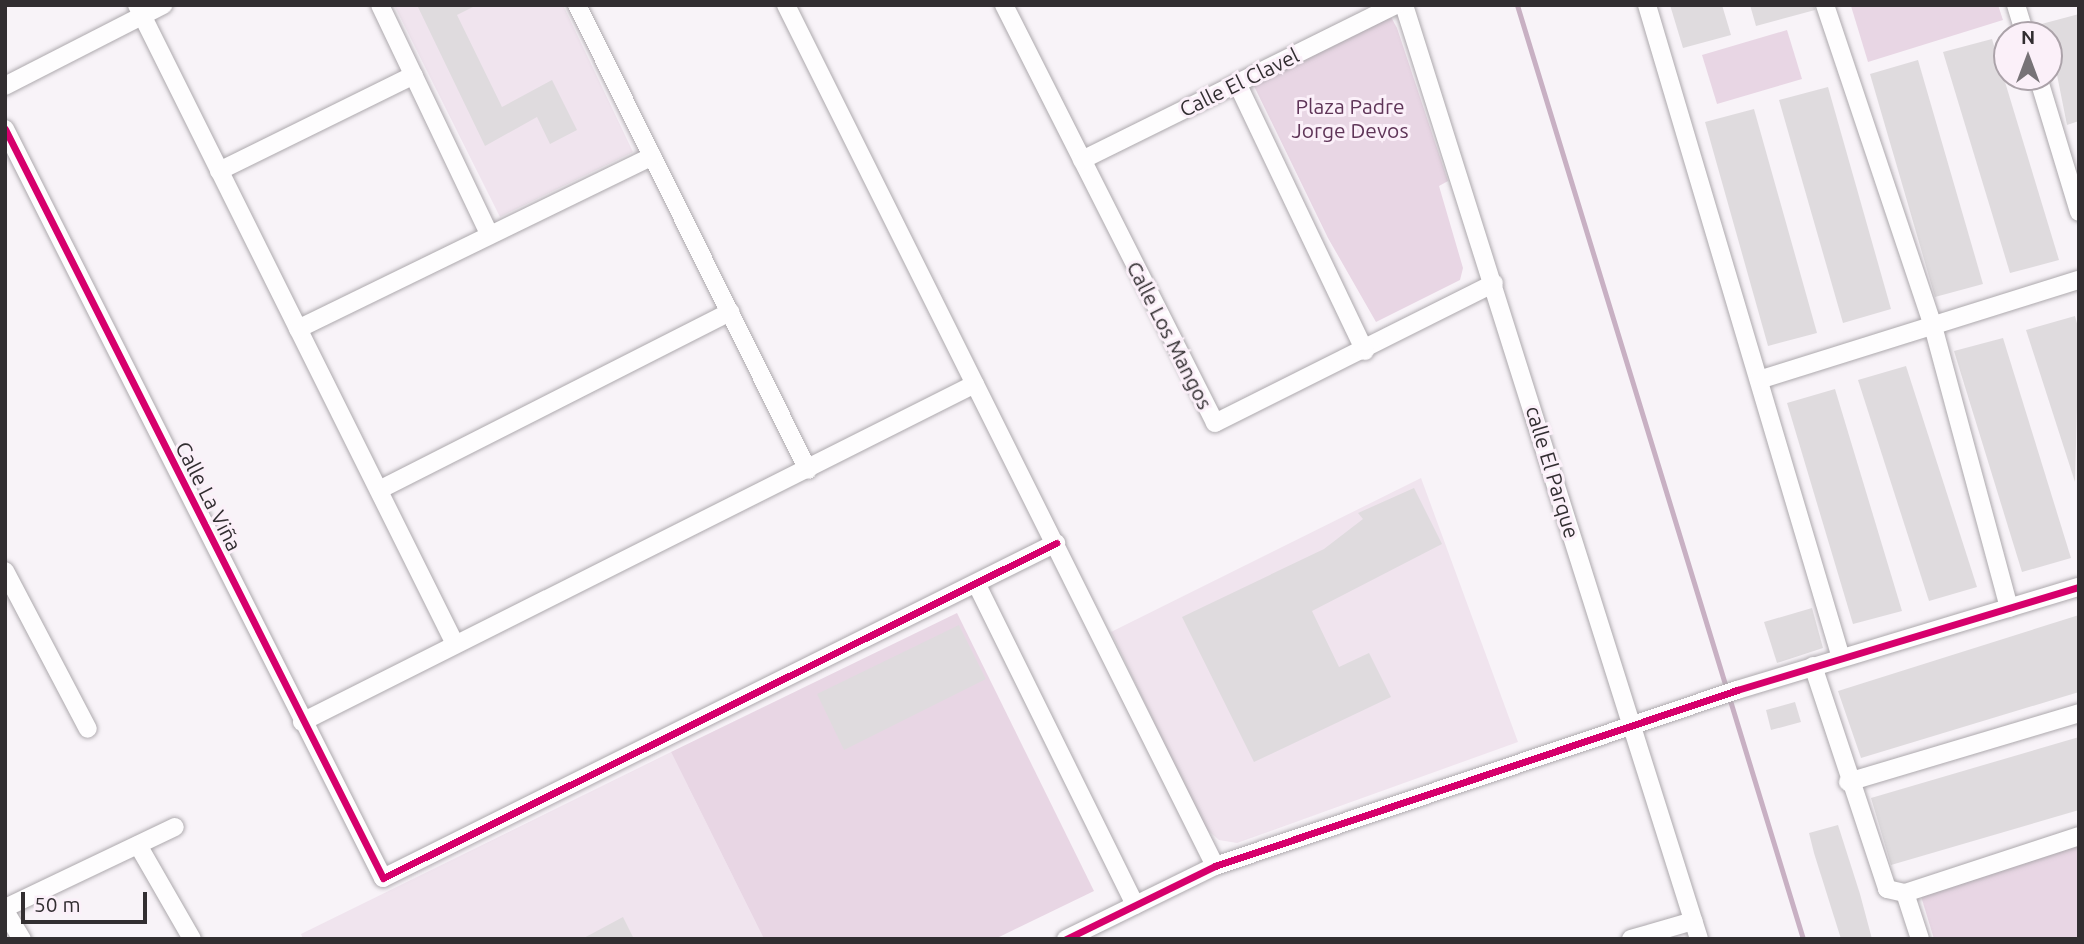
<!DOCTYPE html>
<meta charset="utf-8">
<style>
body{margin:0}
#map{position:relative;width:2084px;height:944px;overflow:hidden;background:#f8f3f8;font-family:Ubuntu,sans-serif}
div>[style]{position:absolute}
.built>*{inset:0;background:#f0e4ee}
.green>*{inset:0;background:#e8d6e4}
.stream>*{height:5px;margin:-2.5px;padding:0 2.5px;transform-origin:2.5px;border-radius:2.5px;background:#c8b0c3}
.building>*{inset:0;background:#dfdbde}
.roads{filter:drop-shadow(0 0 2px #ada9ad) drop-shadow(0 0 2px #ada9ad)}
.minor>*{height:18px;margin:-9px;padding:0 9px;transform-origin:9px;border-radius:9px;background:#fefdfe}
.cycleway>*{height:7px;margin:-3.5px;padding:0 3.5px;transform-origin:3.5px;border-radius:3.5px;background:#d6006c}
span{translate:-50% -50%;white-space:nowrap;text-align:center;line-height:1.15;-webkit-text-stroke:6px #fbf0f9;paint-order:stroke}
.street-label{font-size:21px;color:#322e31}
.park-label{font-size:21px;color:#5f3558}
.frame{position:absolute;inset:0;border:7px solid #322e31;pointer-events:none}
.north{position:absolute;left:1993px;top:21px;width:70px;height:70px;box-sizing:border-box;background:#fbf0f9;border:2px solid #aba2a9;border-radius:50%;rotate:0deg;font-size:19px;font-weight:700;line-height:28px;text-align:center;color:#322e31}
.north::after{content:'';display:block;margin:auto;width:24px;height:32px;background:#777377;clip-path:polygon(50% 0,100% 100%,50% 72%,0 100%)}
.scale{position:absolute;left:21px;top:892px;width:126px;height:32px;box-sizing:border-box;border:4px solid #322e31;border-top:0;padding-left:9px;font-size:21px;line-height:24px;white-space:nowrap;color:#322e31;-webkit-text-stroke:5px #fbf0f9;paint-order:stroke}
</style>
<div id="map">
<div class="built">
<i style="clip-path:polygon(394px 5px,563px 5px,633px 152px,500px 217px)"></i>
<i style="clip-path:polygon(1421px 478px,1518px 742px,1237px 843px,1219px 840px,1204px 827px,1111px 632px)"></i>
<i style="clip-path:polygon(671px 752px,764px 939px,303px 939px,301px 934px)"></i>
</div>
<div class="green">
<i style="clip-path:polygon(1998px 5px,2003px 20px,1868px 62px,1851px 6px)"></i>
<i style="clip-path:polygon(1384px 16px,1391px 17px,1397px 28px,1448px 181px,1439px 186px,1463px 268px,1460px 280px,1376px 322px,1328px 238px,1254px 86px)"></i>
<i style="clip-path:polygon(1787px 30px,1802px 79px,1717px 104px,1702px 55px)"></i>
<i style="clip-path:polygon(957px 613px,1094px 891px,995px 939px,764px 939px,671px 752px)"></i>
<i style="clip-path:polygon(2079px 843px,2079px 939px,1934px 939px,1920px 893px)"></i>
</div>
<div class="stream">
<i style="left:1517px;top:5px;width:977px;rotate:72.97deg"></i>
</div>
<div class="building">
<i style="clip-path:polygon(417px 5px,477px 5px,457px 15px,502px 107px,552px 80px,577px 130px,550px 144px,537px 117px,485px 146px)"></i>
<i style="clip-path:polygon(1670px 5px,1722px 5px,1731px 35px,1683px 48px)"></i>
<i style="clip-path:polygon(1750px 5px,1814px 5px,1815px 10px,1756px 26px)"></i>
<i style="clip-path:polygon(2079px 14px,2079px 121px,2067px 125px,2049px 35px,2036px 35px,2034px 26px)"></i>
<i style="clip-path:polygon(1992px 39px,2059px 260px,2010px 273px,1943px 52px)"></i>
<i style="clip-path:polygon(1918px 60px,1983px 284px,1935px 297px,1870px 74px)"></i>
<i style="clip-path:polygon(1828px 87px,1891px 309px,1843px 323px,1779px 100px)"></i>
<i style="clip-path:polygon(1754px 109px,1817px 333px,1768px 346px,1705px 122px)"></i>
<i style="clip-path:polygon(2075px 316px,2079px 331px,2075px 482px,2026px 330px)"></i>
<i style="clip-path:polygon(2003px 338px,2071px 558px,2022px 572px,1954px 351px)"></i>
<i style="clip-path:polygon(1906px 366px,1977px 587px,1929px 601px,1858px 380px)"></i>
<i style="clip-path:polygon(1835px 389px,1902px 611px,1853px 624px,1787px 403px)"></i>
<i style="clip-path:polygon(1414px 488px,1442px 544px,1312px 611px,1339px 667px,1369px 653px,1391px 697px,1254px 762px,1182px 617px,1324px 549px,1363px 519px,1358px 513px)"></i>
<i style="clip-path:polygon(1812px 608px,1823px 648px,1777px 663px,1764px 622px)"></i>
<i style="clip-path:polygon(2079px 615px,2079px 692px,1861px 758px,1838px 691px)"></i>
<i style="clip-path:polygon(959px 625px,986px 679px,844px 750px,817px 694px)"></i>
<i style="clip-path:polygon(1795px 702px,1801px 722px,1771px 730px,1766px 710px)"></i>
<i style="clip-path:polygon(2079px 737px,2079px 810px,1891px 865px,1871px 798px)"></i>
<i style="clip-path:polygon(1838px 825px,1860px 894px,1872px 939px,1841px 939px,1814px 853px,1809px 833px)"></i>
<i style="clip-path:polygon(623px 917px,634px 939px,582px 939px)"></i>
</div>
<div class="roads">
<div class="minor">
<i style="left:137px;top:5px;width:714px;rotate:63.54deg"></i>
<i style="left:380px;top:5px;width:254px;rotate:64.5deg"></i>
<i style="left:577px;top:5px;width:519px;rotate:63.58deg"></i>
<i style="left:786px;top:5px;width:962px;rotate:63.51deg"></i>
<i style="left:1004px;top:5px;width:468px;rotate:63.2deg"></i>
<i style="left:1215px;top:423px;width:312px;rotate:-26.6deg"></i>
<i style="left:1404px;top:5px;width:979px;rotate:72.47deg"></i>
<i style="left:1647px;top:5px;width:681px;rotate:73.45deg"></i>
<i style="left:1825px;top:5px;width:339px;rotate:71.4deg"></i>
<i style="left:1933px;top:326px;width:292px;rotate:74.9deg"></i>
<i style="left:2016px;top:5px;width:31px;rotate:73deg"></i>
<i style="left:2038px;top:77px;width:141px;rotate:73.1deg"></i>
<i style="left:1237px;top:83px;width:297px;rotate:64.5deg"></i>
<i style="left:5px;top:86px;width:178px;rotate:-27.1deg"></i>
<i style="left:5px;top:129px;width:839px;rotate:63.22deg"></i>
<i style="left:383px;top:878px;width:752px;rotate:-26.46deg"></i>
<i style="left:1082px;top:160px;width:350px;rotate:-26.3deg"></i>
<i style="left:219px;top:171px;width:217px;rotate:-26.2deg"></i>
<i style="left:298px;top:329px;width:394px;rotate:-26deg"></i>
<i style="left:1759px;top:380px;width:335px;rotate:-17.4deg"></i>
<i style="left:379px;top:490px;width:394px;rotate:-26.9deg"></i>
<i style="left:5px;top:571px;width:178px;rotate:62.3deg"></i>
<i style="left:977px;top:585px;width:357px;rotate:63.7deg"></i>
<i style="left:1813px;top:666px;width:235px;rotate:71.6deg"></i>
<i style="left:1887px;top:889px;width:18px;rotate:13deg"></i>
<i style="left:1905px;top:893px;width:183px;rotate:-18.1deg"></i>
<i style="left:302px;top:722px;width:753px;rotate:-26.67deg"></i>
<i style="left:1848px;top:782px;width:241px;rotate:-16.6deg"></i>
<i style="left:138px;top:845px;width:108px;rotate:60.1deg"></i>
<i style="left:1905px;top:893px;width:48px;rotate:71.9deg"></i>
<i style="left:5px;top:908px;width:188px;rotate:-25.5deg"></i>
<i style="left:5px;top:911px;width:33px;rotate:59deg"></i>
<i style="left:1066px;top:939px;width:166px;rotate:-26.1deg"></i>
<i style="left:1215px;top:866px;width:551px;rotate:-18.63deg"></i>
<i style="left:1737px;top:690px;width:357px;rotate:-16.8deg"></i>
<i style="left:1631px;top:939px;width:65px;rotate:-16.2deg"></i>
</div>
</div>
<div class="cycleway">
<i style="left:5px;top:129px;width:839px;rotate:63.22deg"></i>
<i style="left:383px;top:878px;width:752px;rotate:-26.46deg"></i>
<i style="left:1066px;top:939px;width:166px;rotate:-26.1deg"></i>
<i style="left:1215px;top:866px;width:551px;rotate:-18.63deg"></i>
<i style="left:1737px;top:690px;width:357px;rotate:-16.8deg"></i>
</div>
<div class="street-label">
<span style="left:1239px;top:82px;rotate:-26deg">Calle El Clavel</span>
<span style="left:1170px;top:335px;rotate:63deg">Calle Los Mangos</span>
<span style="left:1553px;top:472px;rotate:73deg">calle El Parque</span>
<span style="left:209px;top:496px;rotate:63deg">Calle La Viña</span>
</div>
<div class="park-label">
<span style="left:1350px;top:118px">Plaza Padre<br>Jorge Devos</span>
</div>
<div class="frame"></div>
<div class="north">N</div>
<div class="scale">50 m</div>
</div>
